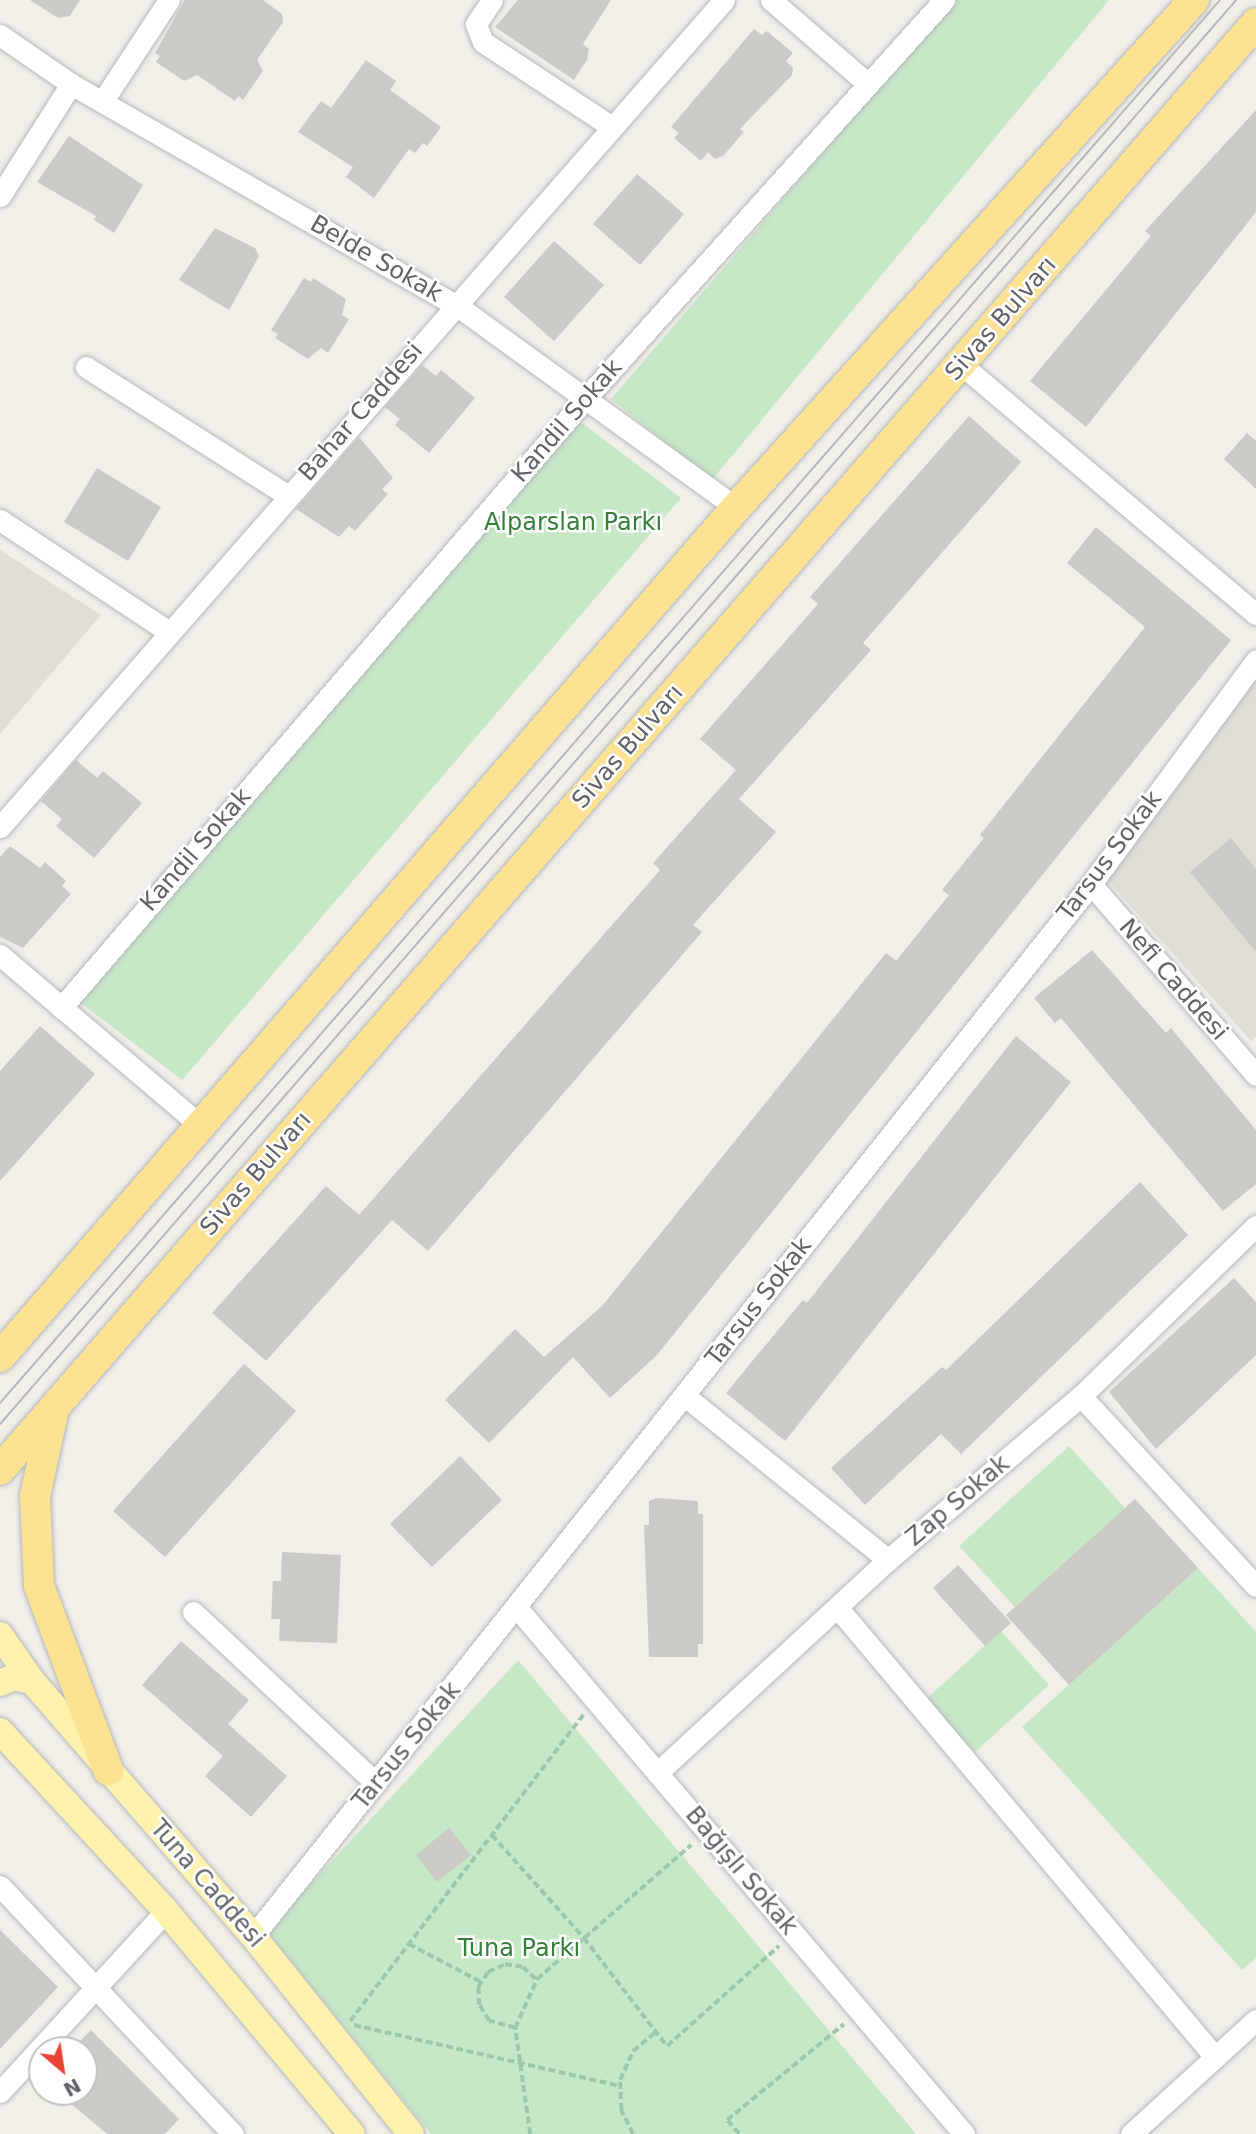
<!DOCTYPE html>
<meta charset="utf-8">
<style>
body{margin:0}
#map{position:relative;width:1256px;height:2134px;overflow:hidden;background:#f1efe8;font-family:"DejaVu Sans",sans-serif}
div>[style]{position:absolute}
.education>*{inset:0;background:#e1ded6}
.green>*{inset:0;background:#c5e8c5}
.building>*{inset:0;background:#cccac5}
.path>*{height:3.5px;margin-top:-1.75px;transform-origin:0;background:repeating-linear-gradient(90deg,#9cc7a9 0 7px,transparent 0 10.5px)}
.roads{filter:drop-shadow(0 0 2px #b5b8bc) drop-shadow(0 0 2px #b5b8bc)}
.minor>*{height:21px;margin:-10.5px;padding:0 10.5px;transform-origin:10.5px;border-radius:10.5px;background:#fff}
.major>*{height:26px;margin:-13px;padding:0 13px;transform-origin:13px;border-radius:13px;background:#fff2af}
.highway>*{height:30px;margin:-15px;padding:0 15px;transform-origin:15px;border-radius:15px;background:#fde293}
.tram>*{height:2px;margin:-1px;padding:0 1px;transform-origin:1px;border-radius:1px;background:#b6b7b8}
span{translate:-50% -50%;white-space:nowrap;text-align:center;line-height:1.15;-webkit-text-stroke:5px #fff;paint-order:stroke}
.street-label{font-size:24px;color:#5f6368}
.park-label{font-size:24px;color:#348238}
.north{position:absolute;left:28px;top:2036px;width:70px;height:70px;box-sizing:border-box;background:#fff;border:2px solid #bfc1c3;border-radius:50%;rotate:151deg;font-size:19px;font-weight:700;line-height:28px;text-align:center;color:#5f6368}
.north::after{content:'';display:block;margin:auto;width:24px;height:32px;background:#ea4335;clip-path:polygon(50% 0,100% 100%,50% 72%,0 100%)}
</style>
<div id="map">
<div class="education">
<i style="clip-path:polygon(0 550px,101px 615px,0 734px)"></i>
<i style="clip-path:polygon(1256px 665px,1256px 1037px,1251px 1041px,1100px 872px)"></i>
</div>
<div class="green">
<i style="clip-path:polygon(954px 0,1109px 0,712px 480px,611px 399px)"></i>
<i style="clip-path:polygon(577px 419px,681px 498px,182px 1080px,81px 1003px)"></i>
<i style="clip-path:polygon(1069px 1446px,1125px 1508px,1015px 1607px,959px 1546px)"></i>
<i style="clip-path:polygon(1198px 1568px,1256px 1632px,1256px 1958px,1242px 1970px,1022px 1727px)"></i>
<i style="clip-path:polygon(1001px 1631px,1049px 1685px,975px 1752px,926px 1699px)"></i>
<i style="clip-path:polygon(518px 1660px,916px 2134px,431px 2134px,267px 1931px)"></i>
</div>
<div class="building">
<i style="clip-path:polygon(30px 0,80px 0,70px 16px,58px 18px)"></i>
<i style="clip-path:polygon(185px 0,263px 0,282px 14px,283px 22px,257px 60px,263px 71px,243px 100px,238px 96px,235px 101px,197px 75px,184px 81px,156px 62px,160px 56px,155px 53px)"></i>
<i style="clip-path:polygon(518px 0,611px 0,583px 44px,589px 49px,587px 60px,574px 80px,495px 27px)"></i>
<i style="clip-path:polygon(754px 29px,762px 35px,767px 31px,793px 53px,786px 61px,793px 68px,792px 75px,740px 129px,744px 132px,723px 156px,715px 159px,708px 152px,701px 161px,674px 138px,679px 133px,671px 127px)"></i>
<i style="clip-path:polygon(366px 60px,396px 81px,390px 90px,441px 127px,427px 146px,423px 143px,415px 153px,409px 149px,374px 198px,346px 177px,353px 167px,298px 132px,321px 101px,331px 108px)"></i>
<i style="clip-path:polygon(1256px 110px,1256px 212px,1086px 427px,1030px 381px,1151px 236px,1145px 231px)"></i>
<i style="clip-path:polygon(69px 136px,143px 185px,114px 233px,94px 220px,96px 216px,37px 182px)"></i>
<i style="clip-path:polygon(637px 174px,684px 214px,640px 265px,593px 224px)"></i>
<i style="clip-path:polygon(215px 228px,255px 248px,259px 256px,229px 310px,179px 280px)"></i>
<i style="clip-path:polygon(554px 241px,604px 285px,554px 341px,504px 297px)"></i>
<i style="clip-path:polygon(304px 278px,311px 282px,313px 278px,346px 299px,342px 315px,349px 319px,328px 353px,321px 348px,308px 359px,275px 338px,278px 334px,271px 330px)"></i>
<i style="clip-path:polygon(422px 365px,436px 376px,441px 370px,475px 398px,429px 453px,395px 425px,400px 419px,385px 407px)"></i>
<i style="clip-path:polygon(969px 416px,1021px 462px,863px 643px,871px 650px,739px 799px,776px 832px,693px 925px,702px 932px,428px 1251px,392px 1220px,266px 1361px,212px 1313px,326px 1186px,359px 1215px,660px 870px,653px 863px,736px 770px,700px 739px,818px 604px,810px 597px)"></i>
<i style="clip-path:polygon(1247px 433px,1256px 441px,1256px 489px,1224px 459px)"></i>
<i style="clip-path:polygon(359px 437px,393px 478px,382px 489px,388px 494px,355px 531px,349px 526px,339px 537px,296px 509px)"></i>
<i style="clip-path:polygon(97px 468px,161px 507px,128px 561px,64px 522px)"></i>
<i style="clip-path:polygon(1096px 527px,1231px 640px,657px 1355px,610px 1398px,573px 1357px,489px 1443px,445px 1400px,515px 1329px,544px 1357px,603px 1305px,886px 953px,896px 961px,949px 895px,942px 890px,984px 838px,980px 835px,1145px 627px,1067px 563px)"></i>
<i style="clip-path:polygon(76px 760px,97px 778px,103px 771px,142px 803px,94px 858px,56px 826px,62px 819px,41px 801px)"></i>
<i style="clip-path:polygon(1231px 838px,1256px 869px,1256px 952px,1190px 872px)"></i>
<i style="clip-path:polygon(10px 846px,40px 868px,45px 862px,66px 881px,62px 886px,71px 894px,23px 948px,0 937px,0 857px)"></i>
<i style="clip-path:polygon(1092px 950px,1166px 1033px,1171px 1028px,1256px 1130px,1256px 1184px,1223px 1211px,1061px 1018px,1055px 1023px,1034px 998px)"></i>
<i style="clip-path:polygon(40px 1026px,95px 1074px,0 1181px,0 1071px)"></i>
<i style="clip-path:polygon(1016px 1036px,1071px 1082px,785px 1441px,726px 1393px,803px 1300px,807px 1303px)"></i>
<i style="clip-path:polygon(1140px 1182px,1188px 1235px,961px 1454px,941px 1434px,865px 1505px,831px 1468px,942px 1367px,946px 1370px)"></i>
<i style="clip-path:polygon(1234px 1278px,1256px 1302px,1256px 1355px,1156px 1449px,1109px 1392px)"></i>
<i style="clip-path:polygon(244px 1364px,296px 1411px,165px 1557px,113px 1511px)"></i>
<i style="clip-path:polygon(460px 1456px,502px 1500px,432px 1567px,390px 1524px)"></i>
<i style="clip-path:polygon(657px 1498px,698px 1501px,698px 1514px,703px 1514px,703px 1644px,698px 1644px,698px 1657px,649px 1657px,644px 1525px,649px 1525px,649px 1501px)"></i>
<i style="clip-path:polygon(1135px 1499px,1198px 1568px,1069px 1685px,1006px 1615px)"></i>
<i style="clip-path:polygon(282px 1552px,341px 1555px,337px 1643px,279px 1641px,280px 1619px,271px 1619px,273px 1581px,281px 1581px)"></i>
<i style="clip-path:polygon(958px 1565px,1011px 1623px,985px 1646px,933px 1588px)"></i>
<i style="clip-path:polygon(181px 1641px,249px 1700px,228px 1724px,287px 1776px,251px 1817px,205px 1776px,223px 1756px,142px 1685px)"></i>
<i style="clip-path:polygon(449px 1828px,471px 1855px,437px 1882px,416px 1855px)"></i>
<i style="clip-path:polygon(0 1930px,58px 1987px,0 2049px)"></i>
<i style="clip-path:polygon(91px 2030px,179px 2119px,165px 2134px,107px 2134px,57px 2092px,84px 2092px,84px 2050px,71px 2050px)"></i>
</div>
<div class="path">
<i style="left:492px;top:1835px;width:138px;rotate:48.2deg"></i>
<i style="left:584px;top:1938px;width:136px;rotate:52.5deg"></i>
<i style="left:667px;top:2046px;width:150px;rotate:-41.8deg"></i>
<i style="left:409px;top:1944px;width:81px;rotate:27.8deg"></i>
<i style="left:350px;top:2021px;width:385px;rotate:-52.7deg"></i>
<i style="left:354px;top:2025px;width:273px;rotate:12.9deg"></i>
<i style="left:515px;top:2028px;width:27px;rotate:-165deg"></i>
<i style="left:489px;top:2021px;width:19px;rotate:-122deg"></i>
<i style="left:479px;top:2005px;width:18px;rotate:-93deg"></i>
<i style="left:478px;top:1987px;width:18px;rotate:-56deg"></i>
<i style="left:488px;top:1972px;width:19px;rotate:-25deg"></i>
<i style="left:505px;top:1964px;width:18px;rotate:9deg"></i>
<i style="left:523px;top:1967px;width:18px;rotate:43deg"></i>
<i style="left:530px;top:2134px;width:107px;rotate:-98.1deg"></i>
<i style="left:515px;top:2028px;width:54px;rotate:-65.8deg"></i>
<i style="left:537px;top:1979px;width:204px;rotate:-41deg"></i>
<i style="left:633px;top:2134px;width:27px;rotate:-117deg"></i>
<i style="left:621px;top:2110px;width:30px;rotate:-92deg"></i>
<i style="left:620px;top:2080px;width:32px;rotate:-66deg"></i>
<i style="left:633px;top:2051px;width:30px;rotate:-40deg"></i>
<i style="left:739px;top:2134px;width:18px;rotate:-131deg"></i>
<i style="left:727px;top:2120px;width:151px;rotate:-39.4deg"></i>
</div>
<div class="roads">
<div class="minor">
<i style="left:492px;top:0;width:29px;rotate:124deg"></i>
<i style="left:476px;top:24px;width:19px;rotate:69deg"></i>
<i style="left:483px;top:42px;width:154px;rotate:33.4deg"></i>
<i style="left:771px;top:0;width:128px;rotate:40.9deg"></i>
<i style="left:0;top:35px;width:86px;rotate:34.6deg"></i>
<i style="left:71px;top:84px;width:444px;rotate:29.9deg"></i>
<i style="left:456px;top:305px;width:346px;rotate:35.9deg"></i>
<i style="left:102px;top:102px;width:122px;rotate:-56.7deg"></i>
<i style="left:0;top:196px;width:133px;rotate:-57.6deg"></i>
<i style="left:962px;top:365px;width:385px;rotate:40.3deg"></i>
<i style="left:86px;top:367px;width:238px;rotate:32.5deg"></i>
<i style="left:0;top:520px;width:201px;rotate:33.5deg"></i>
<i style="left:0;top:827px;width:1099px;rotate:-48.8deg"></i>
<i style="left:1091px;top:884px;width:252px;rotate:49.2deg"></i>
<i style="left:0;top:955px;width:262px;rotate:40.4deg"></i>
<i style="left:61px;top:1008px;width:803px;rotate:-49.29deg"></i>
<i style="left:585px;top:399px;width:537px;rotate:-48.02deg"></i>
<i style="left:685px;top:1396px;width:261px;rotate:38.9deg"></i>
<i style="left:1081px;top:1396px;width:258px;rotate:47.4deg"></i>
<i style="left:837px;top:1607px;width:588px;rotate:49.97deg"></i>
<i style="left:518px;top:1609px;width:689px;rotate:49.65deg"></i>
<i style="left:193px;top:1612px;width:250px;rotate:43.1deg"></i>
<i style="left:657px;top:1773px;width:314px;rotate:-42.7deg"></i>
<i style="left:888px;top:1560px;width:253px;rotate:-40.4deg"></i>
<i style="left:1081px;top:1396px;width:244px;rotate:-44.2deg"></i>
<i style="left:0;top:1886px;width:340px;rotate:46.8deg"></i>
<i style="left:253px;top:1936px;width:1345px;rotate:-51.46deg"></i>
<i style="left:1091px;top:884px;width:278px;rotate:-53.6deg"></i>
<i style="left:0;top:2092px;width:246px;rotate:-47.5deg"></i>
<i style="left:1131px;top:2134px;width:169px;rotate:-42.4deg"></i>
</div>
<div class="major">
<i style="left:0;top:1635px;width:56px;rotate:55.2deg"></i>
<i style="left:32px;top:1681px;width:337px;rotate:49.1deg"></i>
<i style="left:253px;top:1936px;width:253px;rotate:51.4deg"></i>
<i style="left:0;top:1683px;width:15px;rotate:-23deg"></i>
<i style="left:14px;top:1677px;width:18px;rotate:13deg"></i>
<i style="left:0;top:1731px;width:245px;rotate:47.3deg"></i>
<i style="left:166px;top:1911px;width:290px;rotate:50.2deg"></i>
</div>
<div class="highway">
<i style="left:0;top:1357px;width:1124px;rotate:-49.08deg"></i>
<i style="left:736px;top:508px;width:684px;rotate:-47.96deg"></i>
<i style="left:53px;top:1414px;width:84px;rotate:102.4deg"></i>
<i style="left:35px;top:1496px;width:90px;rotate:87.5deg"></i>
<i style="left:39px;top:1586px;width:197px;rotate:69.4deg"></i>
<i style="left:0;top:1470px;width:1916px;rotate:-49.04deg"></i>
</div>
</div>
<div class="tram">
<i style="left:0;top:1403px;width:1859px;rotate:-48.99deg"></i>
<i style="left:0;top:1424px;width:1886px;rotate:-49.04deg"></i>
</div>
<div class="street-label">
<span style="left:376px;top:259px;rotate:30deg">Belde Sokak</span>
<span style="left:1001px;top:319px;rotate:-49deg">Sivas Bulvarı</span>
<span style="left:361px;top:412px;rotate:-49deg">Bahar Caddesi</span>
<span style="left:567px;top:421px;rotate:-49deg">Kandil Sokak</span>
<span style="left:628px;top:747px;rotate:-49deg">Sivas Bulvarı</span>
<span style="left:196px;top:850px;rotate:-49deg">Kandil Sokak</span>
<span style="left:1110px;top:856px;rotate:-53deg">Tarsus Sokak</span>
<span style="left:1173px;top:980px;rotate:49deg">Nefi Caddesi</span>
<span style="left:256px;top:1174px;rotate:-49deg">Sivas Bulvarı</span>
<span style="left:759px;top:1302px;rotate:-52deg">Tarsus Sokak</span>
<span style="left:958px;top:1501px;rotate:-40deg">Zap Sokak</span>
<span style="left:407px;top:1746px;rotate:-51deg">Tarsus Sokak</span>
<span style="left:741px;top:1871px;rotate:50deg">Bağışlı Sokak</span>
<span style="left:207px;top:1884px;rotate:49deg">Tuna Caddesi</span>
</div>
<div class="park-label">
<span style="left:573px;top:523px">Alparslan Parkı</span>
<span style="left:519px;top:1949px">Tuna Parkı</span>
</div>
<div class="north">N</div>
</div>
